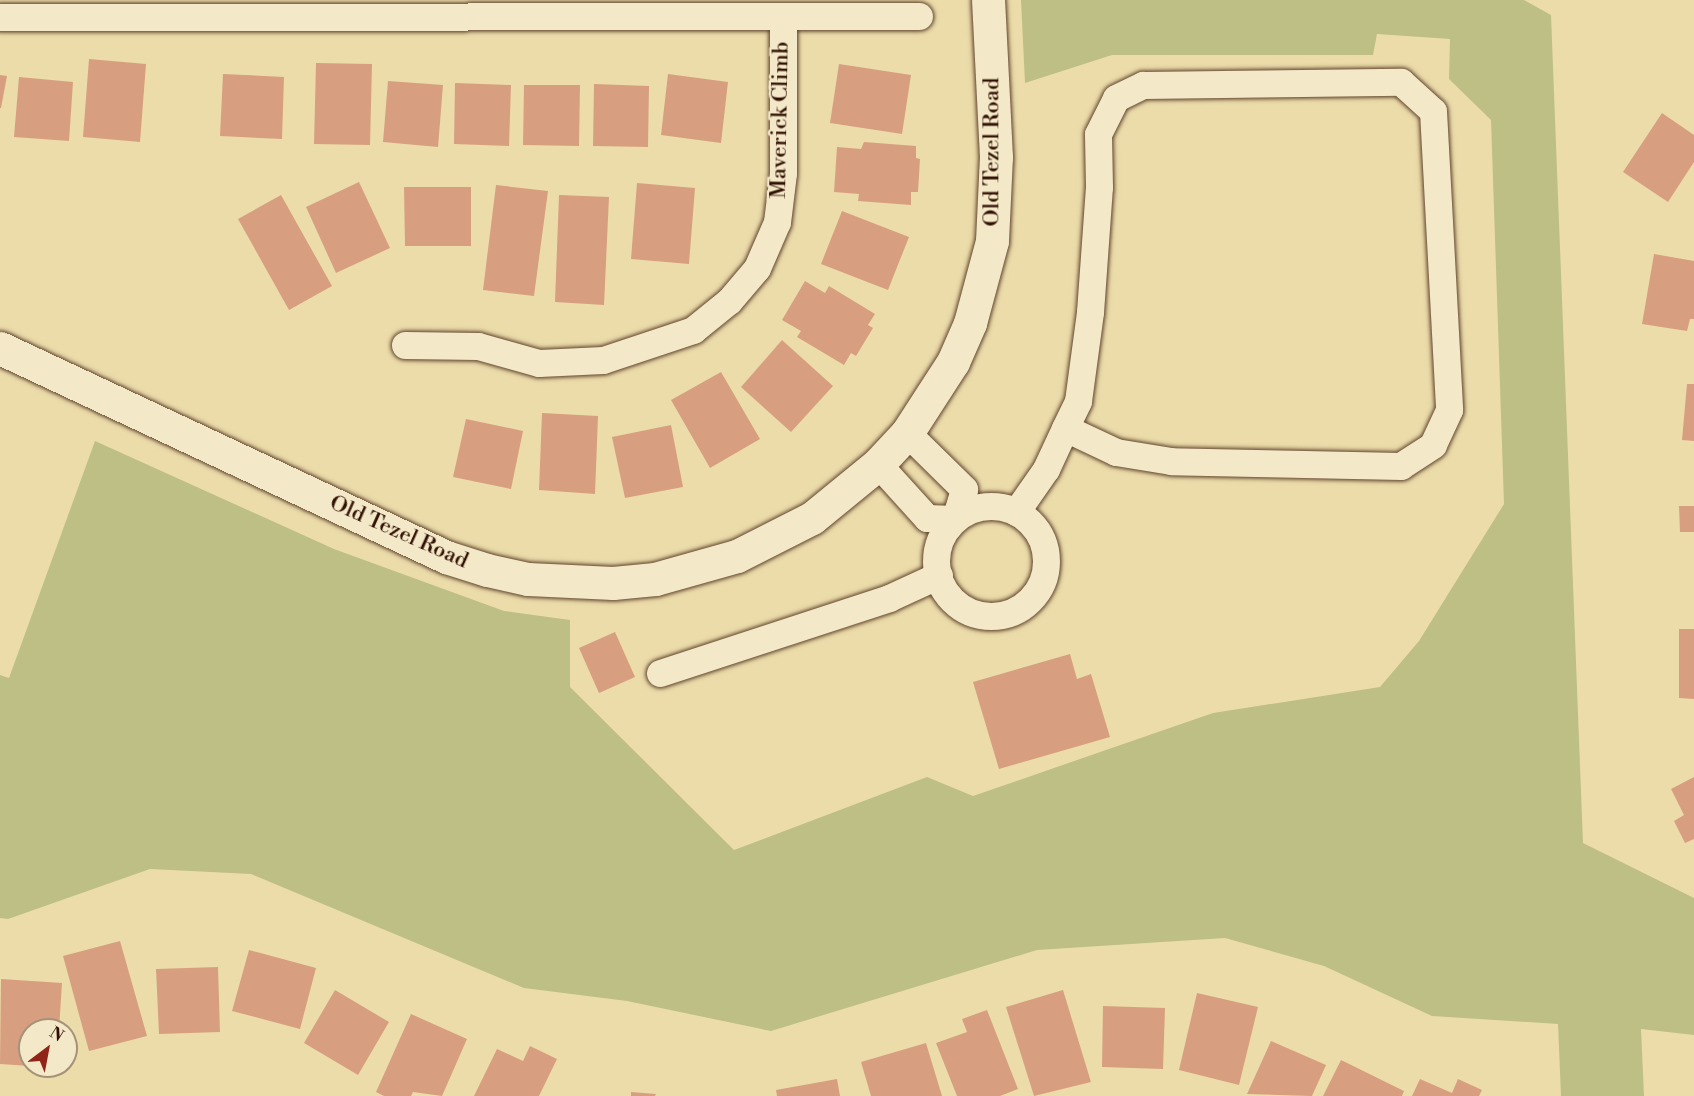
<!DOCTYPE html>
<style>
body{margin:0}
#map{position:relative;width:1694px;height:1096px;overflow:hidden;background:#ecdcaa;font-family:"Libre Bodoni",serif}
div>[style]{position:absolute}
.green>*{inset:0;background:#bebf84}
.building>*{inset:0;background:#d79f80}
.roads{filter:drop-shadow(0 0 2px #60442d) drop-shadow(0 0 2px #60442d)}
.minor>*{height:27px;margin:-13.5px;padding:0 13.5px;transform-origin:13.5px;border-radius:13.5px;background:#f3e8c8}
.minor>.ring{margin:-13.5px;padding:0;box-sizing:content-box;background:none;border:27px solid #f3e8c8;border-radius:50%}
.tertiary>*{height:33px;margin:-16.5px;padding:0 16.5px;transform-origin:16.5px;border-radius:16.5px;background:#f3e8c8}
span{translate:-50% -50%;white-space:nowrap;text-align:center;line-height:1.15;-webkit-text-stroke:4.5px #f3e8c8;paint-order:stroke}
.street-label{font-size:22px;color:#311103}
.north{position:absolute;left:18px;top:1018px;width:60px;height:60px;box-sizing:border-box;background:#f3e8c8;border:2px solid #a59279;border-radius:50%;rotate:32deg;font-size:16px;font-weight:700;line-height:24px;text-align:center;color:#311103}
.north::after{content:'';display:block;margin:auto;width:21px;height:27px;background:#8f2418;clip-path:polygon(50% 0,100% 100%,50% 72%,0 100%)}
</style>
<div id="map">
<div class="green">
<i style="clip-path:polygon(1021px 0,1524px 0,1551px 15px,1583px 843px,1694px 898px,1694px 1035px,1641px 1029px,1644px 1096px,1561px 1096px,1558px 1024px,1432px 1016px,1324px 966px,1225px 938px,1037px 950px,771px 1031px,627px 1001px,524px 988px,251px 874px,150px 869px,8px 919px,0 918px,0 675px,9px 678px,95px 441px,334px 549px,504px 611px,570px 620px,570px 687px,734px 850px,927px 777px,973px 796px,1213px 713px,1380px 687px,1419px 641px,1504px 504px,1491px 120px,1449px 79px,1450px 39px,1377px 34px,1373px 55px,1112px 55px,1025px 83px)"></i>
</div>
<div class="building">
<i style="clip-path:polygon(89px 59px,146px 64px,140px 142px,83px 137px)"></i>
<i style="clip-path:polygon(316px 63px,372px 64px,370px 145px,314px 144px)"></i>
<i style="clip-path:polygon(839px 64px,911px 75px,902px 134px,830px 123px)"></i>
<i style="clip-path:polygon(223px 74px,284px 77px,282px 139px,220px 136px)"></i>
<i style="clip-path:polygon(668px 74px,728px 82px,721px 143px,661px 135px)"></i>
<i style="clip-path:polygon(0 75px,7px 76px,1px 108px,0 108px)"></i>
<i style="clip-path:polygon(19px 77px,73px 82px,69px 141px,14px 137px)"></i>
<i style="clip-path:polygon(388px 81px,443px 85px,438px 147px,383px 142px)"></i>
<i style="clip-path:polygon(455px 83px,511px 85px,509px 146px,454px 144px)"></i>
<i style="clip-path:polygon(594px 84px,649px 86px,648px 147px,593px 146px)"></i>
<i style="clip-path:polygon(524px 85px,580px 85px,579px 146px,523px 145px)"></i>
<i style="clip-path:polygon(1662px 113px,1694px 135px,1694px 162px,1668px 202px,1623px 172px)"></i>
<i style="clip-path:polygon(864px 142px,916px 146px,916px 158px,920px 159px,918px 192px,911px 192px,911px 205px,858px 201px,859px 194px,834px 192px,837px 147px,861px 149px)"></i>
<i style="clip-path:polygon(359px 182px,390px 248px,336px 273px,306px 207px)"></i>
<i style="clip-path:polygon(637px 183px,695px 188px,689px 264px,631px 259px)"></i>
<i style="clip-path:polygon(496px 185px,548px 191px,534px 296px,483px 290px)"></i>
<i style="clip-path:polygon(404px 187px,471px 187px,471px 246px,405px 246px)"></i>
<i style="clip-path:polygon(281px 195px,332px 286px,289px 310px,238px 219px)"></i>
<i style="clip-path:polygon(559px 195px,609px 197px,604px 305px,555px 302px)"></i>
<i style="clip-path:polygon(842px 211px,909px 237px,888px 290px,821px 264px)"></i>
<i style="clip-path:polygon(1654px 254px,1694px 261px,1694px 319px,1690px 319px,1687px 331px,1642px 324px)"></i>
<i style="clip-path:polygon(805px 281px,825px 293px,829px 286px,875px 314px,868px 325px,873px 328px,856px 356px,851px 353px,844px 365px,797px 337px,801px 331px,782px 320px)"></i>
<i style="clip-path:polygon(782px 340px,833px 386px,791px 432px,741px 387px)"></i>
<i style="clip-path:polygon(721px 372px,760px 439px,710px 468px,671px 400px)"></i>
<i style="clip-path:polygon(1687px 384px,1694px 384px,1694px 441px,1682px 440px)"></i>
<i style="clip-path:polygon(542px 413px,598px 416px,595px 494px,539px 490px)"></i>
<i style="clip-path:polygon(466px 419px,523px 431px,511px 489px,453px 477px)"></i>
<i style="clip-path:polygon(671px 425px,683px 487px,625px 498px,612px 437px)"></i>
<i style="clip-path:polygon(1679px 506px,1694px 506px,1694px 532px,1680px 532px)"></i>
<i style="clip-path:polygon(1679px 629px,1694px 629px,1694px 699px,1679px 698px)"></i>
<i style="clip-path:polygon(615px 632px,635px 677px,599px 693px,579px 648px)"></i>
<i style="clip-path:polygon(1070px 654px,1077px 679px,1091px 674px,1110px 737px,999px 769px,973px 682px)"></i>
<i style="clip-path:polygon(1694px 777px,1694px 839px,1685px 843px,1674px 821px,1684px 815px,1671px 789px)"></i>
<i style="clip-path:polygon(120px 941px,147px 1036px,89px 1051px,63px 956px)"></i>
<i style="clip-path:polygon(249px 950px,316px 968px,300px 1029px,232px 1011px)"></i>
<i style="clip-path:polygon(218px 967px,220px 1032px,159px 1034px,156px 969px)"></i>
<i style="clip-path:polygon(1px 979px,62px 983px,59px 1030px,30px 1030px,30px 1066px,0 1064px)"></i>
<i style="clip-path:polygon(335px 990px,389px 1022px,358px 1075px,304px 1043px)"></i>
<i style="clip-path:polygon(1063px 990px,1091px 1082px,1034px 1096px,1006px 1007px)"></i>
<i style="clip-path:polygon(1197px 993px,1258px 1007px,1239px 1085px,1179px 1070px)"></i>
<i style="clip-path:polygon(1103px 1006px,1165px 1008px,1163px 1069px,1102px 1067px)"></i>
<i style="clip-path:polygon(987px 1010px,1018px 1089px,1000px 1096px,957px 1096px,936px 1043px,967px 1032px,962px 1019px)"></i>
<i style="clip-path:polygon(411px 1014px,467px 1039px,442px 1096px,413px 1092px,411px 1096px,384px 1096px,376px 1092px)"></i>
<i style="clip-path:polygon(1271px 1041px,1326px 1065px,1312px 1096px,1247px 1094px)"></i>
<i style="clip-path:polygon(926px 1043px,942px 1096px,871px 1096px,861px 1062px)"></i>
<i style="clip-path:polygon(530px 1046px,557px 1059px,539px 1096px,474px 1096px,497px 1049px,523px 1061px)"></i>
<i style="clip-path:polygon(1341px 1060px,1404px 1091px,1402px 1096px,1323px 1096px)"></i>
<i style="clip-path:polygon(837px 1079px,840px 1096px,777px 1096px,776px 1090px)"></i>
<i style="clip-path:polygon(1420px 1079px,1452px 1093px,1458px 1079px,1482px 1090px,1479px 1096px,1412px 1096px)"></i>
<i style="clip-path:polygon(631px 1092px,656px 1094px,655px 1096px,631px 1096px)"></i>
</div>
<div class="roads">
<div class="minor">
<i style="left:0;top:17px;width:919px;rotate:-0.06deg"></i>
<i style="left:405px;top:345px;width:73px;rotate:0.8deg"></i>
<i style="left:478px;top:346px;width:63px;rotate:15.6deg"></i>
<i style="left:539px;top:363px;width:64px;rotate:-2.7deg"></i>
<i style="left:603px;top:360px;width:95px;rotate:-18.4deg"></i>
<i style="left:693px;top:330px;width:46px;rotate:-38.9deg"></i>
<i style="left:729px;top:301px;width:43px;rotate:-49.7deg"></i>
<i style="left:757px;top:268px;width:50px;rotate:-66.5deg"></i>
<i style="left:777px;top:222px;width:49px;rotate:-83deg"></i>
<i style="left:783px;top:173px;width:157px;rotate:-90deg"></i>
<i style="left:878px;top:464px;width:73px;rotate:47.8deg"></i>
<i style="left:927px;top:518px;width:28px;rotate:2deg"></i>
<i style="left:955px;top:519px;width:31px;rotate:-73deg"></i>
<i style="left:964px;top:489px;width:80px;rotate:-135.5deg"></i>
<i class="ring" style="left:936px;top:506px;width:83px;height:83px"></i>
<i style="left:1016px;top:512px;width:52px;rotate:-55.1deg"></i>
<i style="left:1046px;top:469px;width:45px;rotate:-65.1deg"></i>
<i style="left:1065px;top:428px;width:30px;rotate:-64deg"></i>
<i style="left:1078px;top:401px;width:90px;rotate:-82.3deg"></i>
<i style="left:1090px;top:312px;width:125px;rotate:-85.9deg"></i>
<i style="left:1099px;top:187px;width:53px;rotate:-91.1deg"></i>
<i style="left:1098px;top:134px;width:40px;rotate:-63.4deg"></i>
<i style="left:1116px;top:98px;width:30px;rotate:-26deg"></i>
<i style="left:1143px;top:85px;width:258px;rotate:-0.7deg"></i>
<i style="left:1401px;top:82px;width:43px;rotate:42.2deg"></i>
<i style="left:1433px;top:111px;width:299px;rotate:86.9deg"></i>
<i style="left:1449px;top:410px;width:38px;rotate:115deg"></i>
<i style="left:1433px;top:445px;width:38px;rotate:147deg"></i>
<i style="left:1401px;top:466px;width:230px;rotate:-178.8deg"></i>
<i style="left:1171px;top:461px;width:56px;rotate:-170.7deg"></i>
<i style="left:1116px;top:452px;width:56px;rotate:-154.8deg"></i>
<i style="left:660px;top:673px;width:241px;rotate:-18.1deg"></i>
<i style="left:889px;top:598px;width:55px;rotate:-24.7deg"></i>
</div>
<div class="tertiary">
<i style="left:0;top:348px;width:493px;rotate:25.1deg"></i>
<i style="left:446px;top:557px;width:43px;rotate:17.6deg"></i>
<i style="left:487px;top:570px;width:42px;rotate:12.4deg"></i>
<i style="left:528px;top:579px;width:85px;rotate:2.7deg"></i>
<i style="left:613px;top:583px;width:42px;rotate:-5.4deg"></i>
<i style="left:655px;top:579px;width:85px;rotate:-15.7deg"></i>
<i style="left:737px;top:556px;width:84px;rotate:-26.9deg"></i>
<i style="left:812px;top:518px;width:85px;rotate:-39.3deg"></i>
<i style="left:878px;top:464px;width:42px;rotate:-46.9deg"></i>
<i style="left:907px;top:433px;width:85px;rotate:-57.1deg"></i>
<i style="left:953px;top:362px;width:43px;rotate:-66.4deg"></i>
<i style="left:970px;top:323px;width:85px;rotate:-75deg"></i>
<i style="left:992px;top:241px;width:84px;rotate:-87.3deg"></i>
<i style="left:996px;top:157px;width:157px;rotate:-92.9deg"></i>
</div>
</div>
<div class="street-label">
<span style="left:780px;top:120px;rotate:-89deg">Maverick Climb</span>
<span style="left:992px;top:152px;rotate:-90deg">Old Tezel Road</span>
<span style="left:399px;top:532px;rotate:24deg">Old Tezel Road</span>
</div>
<div class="north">N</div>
</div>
